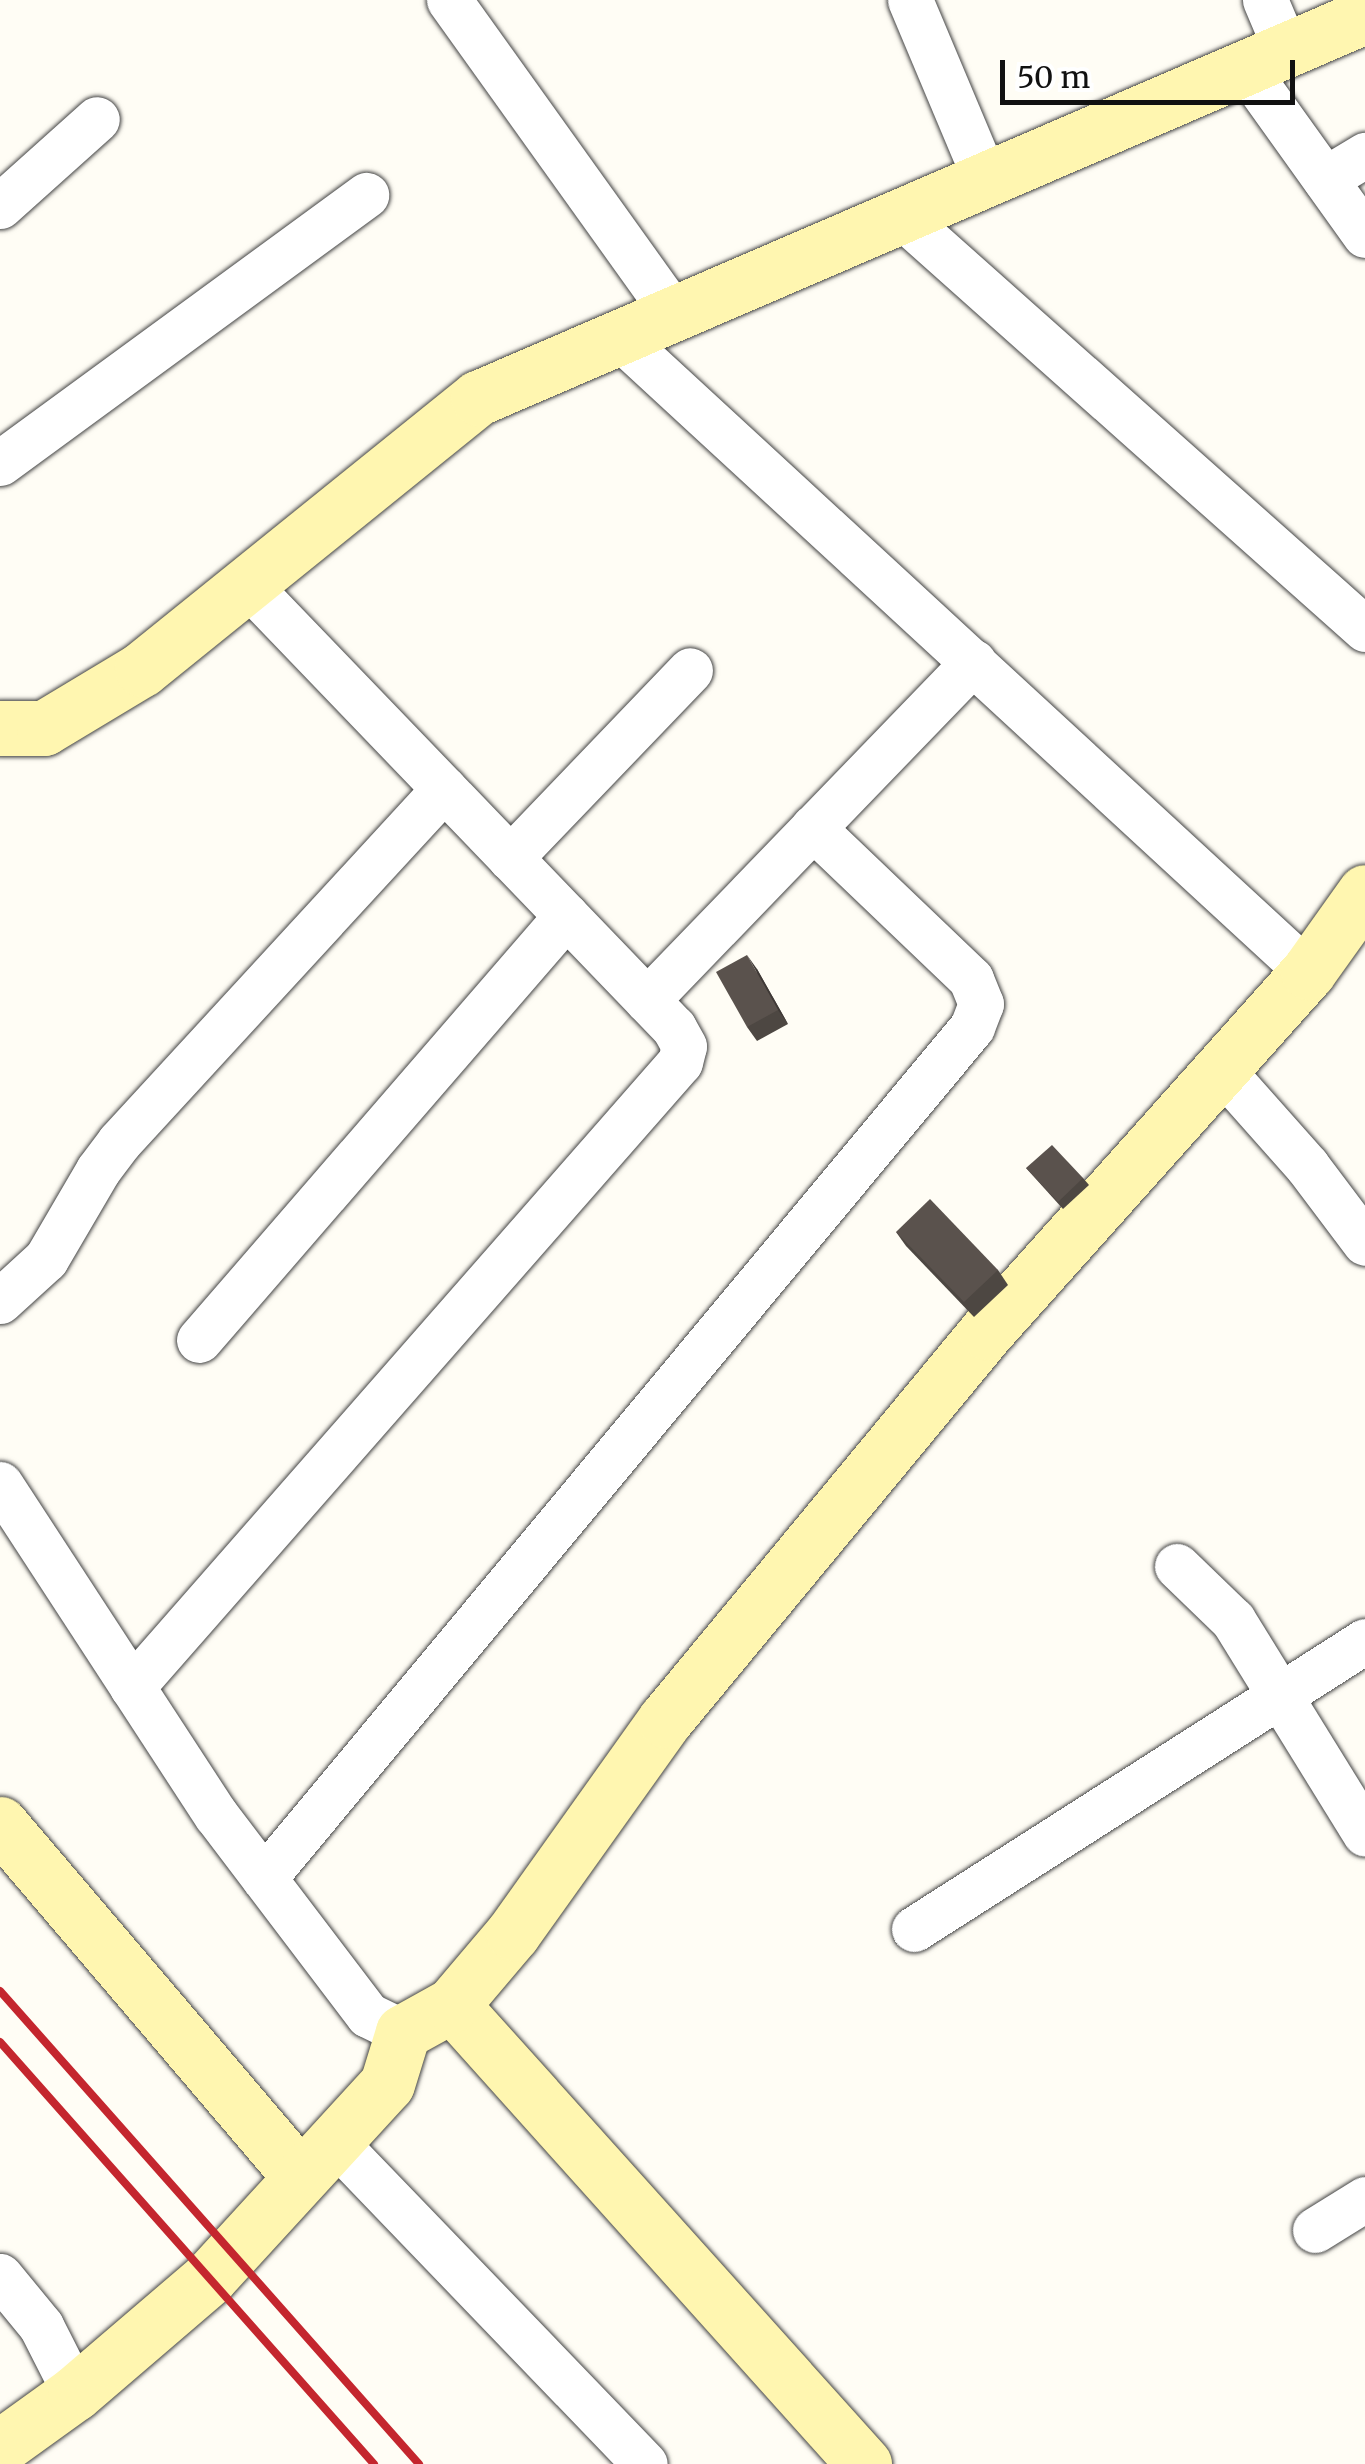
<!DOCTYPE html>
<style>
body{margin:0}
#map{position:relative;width:1365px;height:2464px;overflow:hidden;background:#fffdf5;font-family:Merriweather,serif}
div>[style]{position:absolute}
.roads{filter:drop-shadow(0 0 2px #444) drop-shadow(0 0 2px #444)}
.street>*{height:45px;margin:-22.5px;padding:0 22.5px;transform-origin:22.5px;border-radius:22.5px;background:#fff}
.secondary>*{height:55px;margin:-27.5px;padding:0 27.5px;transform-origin:27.5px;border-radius:27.5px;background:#fff6b0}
.rail>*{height:8px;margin:-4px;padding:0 4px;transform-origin:4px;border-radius:4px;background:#c4262e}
.wall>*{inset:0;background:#4d4742}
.shaded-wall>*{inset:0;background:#3f3936}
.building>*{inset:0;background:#5a524d}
span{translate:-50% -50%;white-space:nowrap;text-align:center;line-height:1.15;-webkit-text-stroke:10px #fff;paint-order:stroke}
.scale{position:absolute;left:1000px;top:60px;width:295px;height:45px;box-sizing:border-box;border:5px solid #111;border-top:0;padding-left:12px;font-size:30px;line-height:35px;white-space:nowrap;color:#111;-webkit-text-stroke:8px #fff;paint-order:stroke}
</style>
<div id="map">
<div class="roads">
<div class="street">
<i style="left:449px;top:0;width:385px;rotate:54.4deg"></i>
<i style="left:910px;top:0;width:193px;rotate:67.2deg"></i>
<i style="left:1265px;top:0;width:56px;rotate:67.1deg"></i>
<i style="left:1246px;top:69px;width:204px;rotate:54.4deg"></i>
<i style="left:1325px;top:179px;width:47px;rotate:-31deg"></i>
<i style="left:0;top:206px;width:130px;rotate:-41.9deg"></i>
<i style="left:899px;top:214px;width:624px;rotate:41.69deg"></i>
<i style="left:618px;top:336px;width:938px;rotate:42.67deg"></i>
<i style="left:0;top:463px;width:454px;rotate:-36.2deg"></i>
<i style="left:510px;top:858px;width:260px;rotate:-46.2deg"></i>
<i style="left:647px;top:1000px;width:470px;rotate:-46deg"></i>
<i style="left:1221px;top:1069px;width:130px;rotate:48.4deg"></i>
<i style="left:1307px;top:1166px;width:96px;rotate:53deg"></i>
<i style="left:0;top:1301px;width:62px;rotate:-42.4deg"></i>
<i style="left:46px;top:1259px;width:103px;rotate:-59.7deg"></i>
<i style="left:98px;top:1170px;width:35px;rotate:-53deg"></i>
<i style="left:119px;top:1142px;width:480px;rotate:-47.4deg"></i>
<i style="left:199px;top:1340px;width:561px;rotate:-49.12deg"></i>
<i style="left:0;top:1484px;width:395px;rotate:56.9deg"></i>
<i style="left:216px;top:1815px;width:251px;rotate:52.8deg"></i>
<i style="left:368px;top:2015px;width:39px;rotate:26deg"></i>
<i style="left:1177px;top:1566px;width:78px;rotate:44deg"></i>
<i style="left:1233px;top:1620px;width:251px;rotate:58.3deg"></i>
<i style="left:132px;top:1687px;width:831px;rotate:-48.76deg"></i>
<i style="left:680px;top:1062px;width:16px;rotate:-76deg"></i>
<i style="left:684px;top:1046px;width:21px;rotate:-119deg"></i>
<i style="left:674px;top:1028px;width:616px;rotate:-133.88deg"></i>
<i style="left:264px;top:1878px;width:1107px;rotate:-50.24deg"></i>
<i style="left:972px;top:1027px;width:25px;rotate:-69deg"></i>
<i style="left:981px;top:1004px;width:27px;rotate:-112deg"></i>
<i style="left:971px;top:979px;width:219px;rotate:-136.3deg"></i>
<i style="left:914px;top:1929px;width:535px;rotate:-32.56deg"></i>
<i style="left:334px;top:2141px;width:448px;rotate:46.1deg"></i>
<i style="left:1315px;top:2230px;width:59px;rotate:-31.8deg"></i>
<i style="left:0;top:2276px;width:65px;rotate:50.6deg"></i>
<i style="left:41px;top:2326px;width:75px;rotate:63.1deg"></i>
</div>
<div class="secondary">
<i style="left:0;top:728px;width:44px"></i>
<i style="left:44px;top:728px;width:114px;rotate:-31deg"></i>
<i style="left:142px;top:669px;width:432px;rotate:-38.9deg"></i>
<i style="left:478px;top:398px;width:966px;rotate:-23.3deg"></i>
<i style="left:0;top:1824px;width:463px;rotate:49.6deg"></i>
<i style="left:452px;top:2005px;width:617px;rotate:48.09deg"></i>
<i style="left:0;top:2447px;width:92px;rotate:-35.8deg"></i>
<i style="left:75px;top:2393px;width:177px;rotate:-40.6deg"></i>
<i style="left:209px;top:2278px;width:263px;rotate:-47.5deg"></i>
<i style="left:387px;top:2084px;width:54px;rotate:-72.9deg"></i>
<i style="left:403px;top:2032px;width:56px;rotate:-28.9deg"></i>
<i style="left:452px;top:2005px;width:94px;rotate:-49.7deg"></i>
<i style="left:513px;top:1933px;width:262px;rotate:-54.5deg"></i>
<i style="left:665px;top:1720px;width:504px;rotate:-50.4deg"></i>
<i style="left:986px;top:1332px;width:483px;rotate:-48.2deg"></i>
<i style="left:1308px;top:972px;width:98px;rotate:-54.5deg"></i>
</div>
</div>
<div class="rail">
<i style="left:0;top:1991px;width:632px;rotate:48.46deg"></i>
<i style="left:0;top:2042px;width:564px;rotate:48.45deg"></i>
</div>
<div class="wall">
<i style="clip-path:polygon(757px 969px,788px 1024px,757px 1041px,747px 1027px)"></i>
<i style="clip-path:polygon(1026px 1168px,1083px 1178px,1089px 1185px,1063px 1209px)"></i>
<i style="clip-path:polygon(896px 1232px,998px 1270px,1008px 1285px,974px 1317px,906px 1246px)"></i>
</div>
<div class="shaded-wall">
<i style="clip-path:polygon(747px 955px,757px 969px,788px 1024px,778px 1010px)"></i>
</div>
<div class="building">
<i style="clip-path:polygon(747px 955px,778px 1010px,747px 1027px,716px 972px)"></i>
<i style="clip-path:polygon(1052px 1145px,1083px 1178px,1058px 1202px,1026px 1168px)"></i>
<i style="clip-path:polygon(930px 1199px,998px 1270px,964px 1302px,896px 1232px)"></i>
</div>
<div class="scale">50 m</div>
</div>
